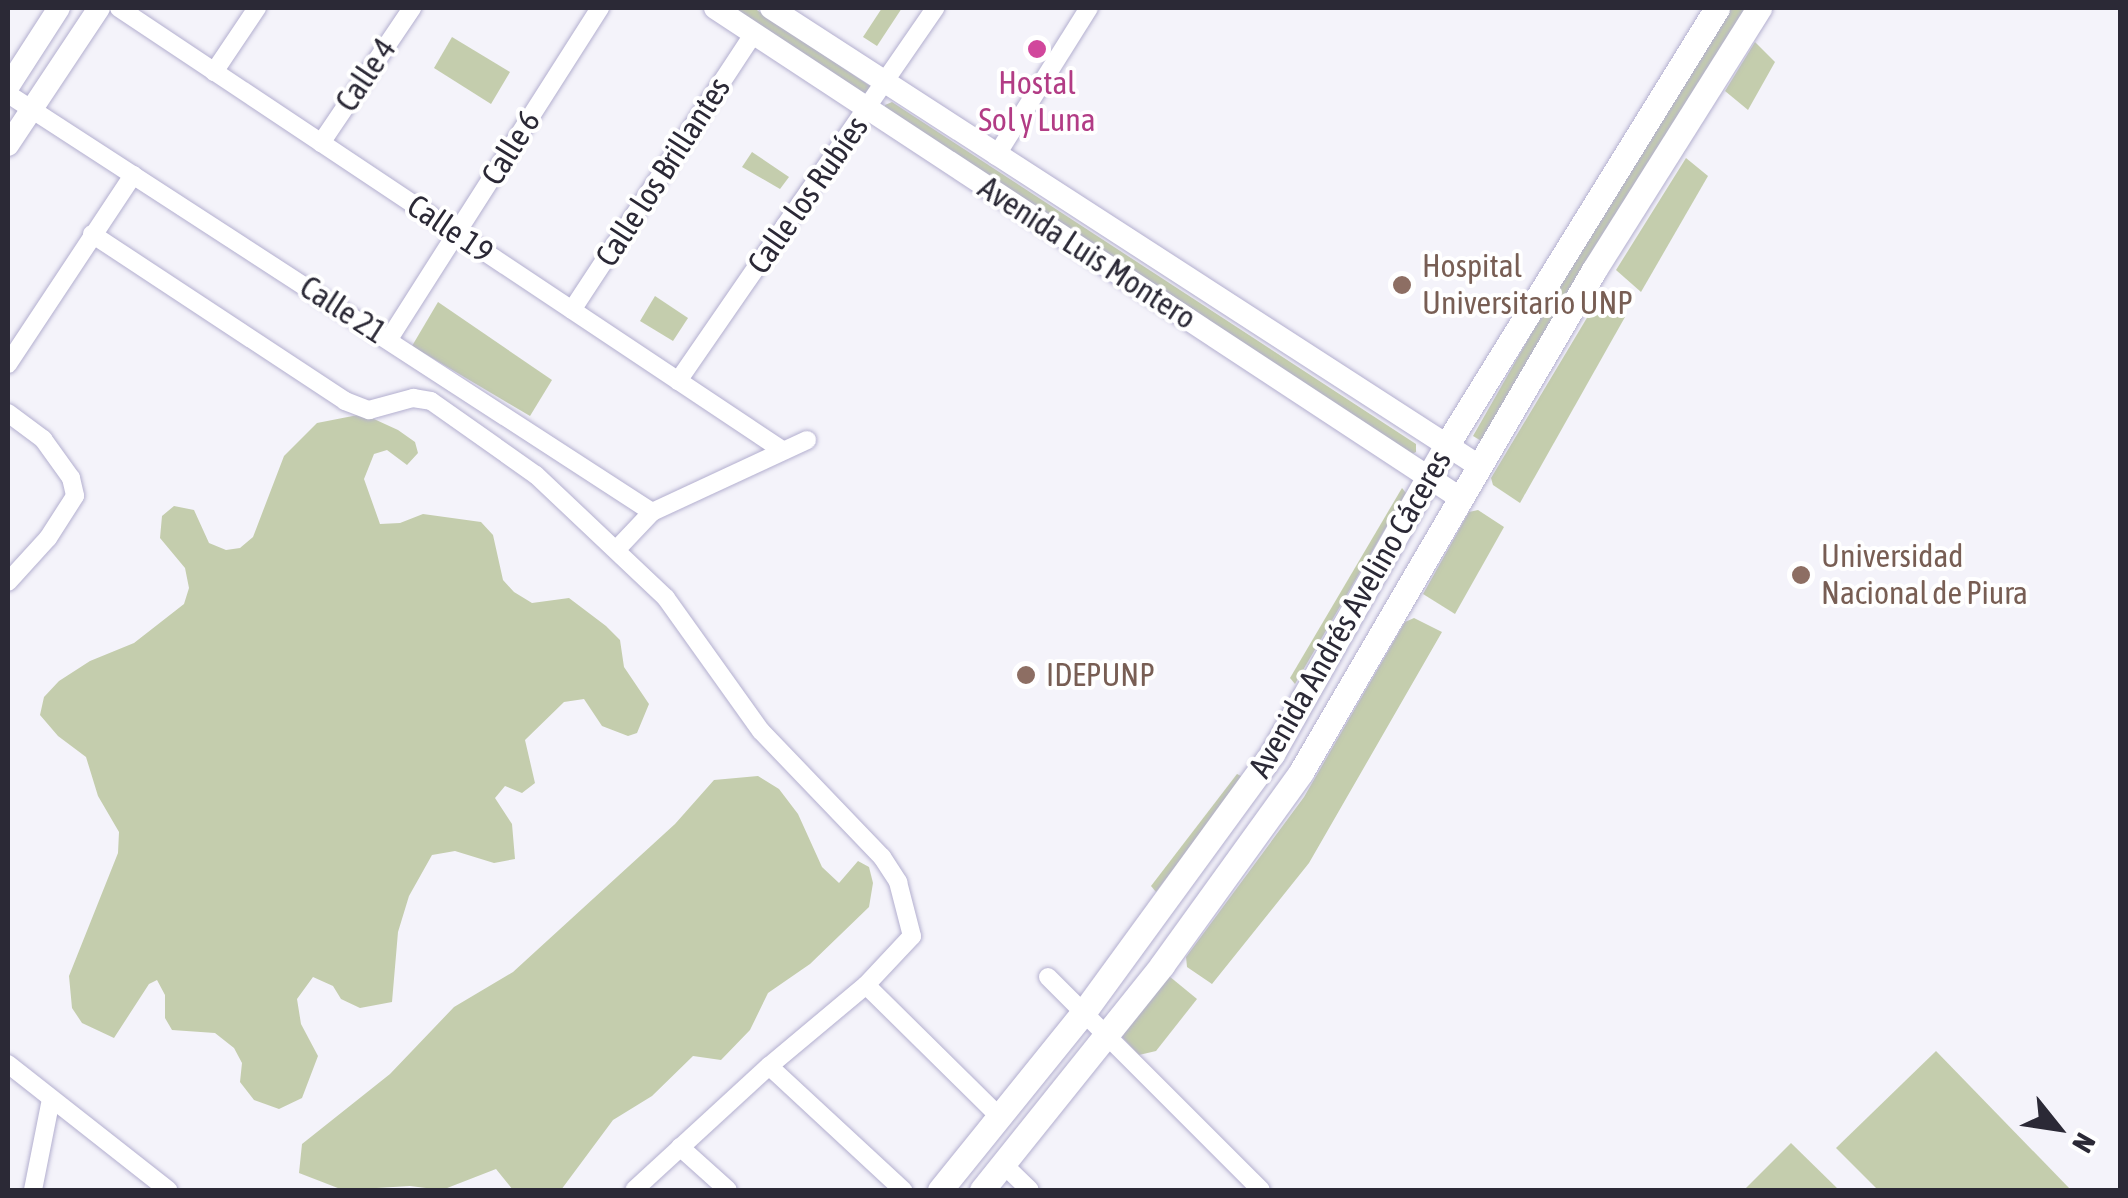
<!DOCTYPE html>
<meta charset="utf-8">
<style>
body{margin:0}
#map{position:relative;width:2128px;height:1198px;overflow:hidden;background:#f4f3fa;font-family:"Asap Condensed",sans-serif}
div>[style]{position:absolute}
.green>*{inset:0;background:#c4cdad}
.roads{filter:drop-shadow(0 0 2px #b3afcf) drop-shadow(0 0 2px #b3afcf)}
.minor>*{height:18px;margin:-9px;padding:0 9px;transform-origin:9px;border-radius:9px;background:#fff}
.major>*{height:22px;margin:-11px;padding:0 11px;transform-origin:11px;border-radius:11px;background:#fff}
.highway>*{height:25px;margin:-12.5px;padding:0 12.5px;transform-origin:12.5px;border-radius:12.5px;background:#fff}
.dots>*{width:28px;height:28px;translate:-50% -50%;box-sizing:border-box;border:5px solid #fff;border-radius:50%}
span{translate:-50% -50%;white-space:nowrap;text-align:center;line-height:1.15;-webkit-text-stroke:8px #fff;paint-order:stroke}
.street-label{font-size:32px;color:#2b2936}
.hotel-label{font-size:32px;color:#b23c85}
.education-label{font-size:32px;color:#785e54}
.left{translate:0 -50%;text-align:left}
.frame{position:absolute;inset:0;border:10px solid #2b2936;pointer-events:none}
.north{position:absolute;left:2008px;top:1078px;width:100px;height:100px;-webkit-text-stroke:8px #fff;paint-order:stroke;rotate:120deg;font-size:28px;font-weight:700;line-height:40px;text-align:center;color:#2b2936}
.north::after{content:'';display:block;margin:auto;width:35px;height:45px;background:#2b2936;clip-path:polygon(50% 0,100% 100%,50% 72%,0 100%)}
</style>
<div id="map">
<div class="green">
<i style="clip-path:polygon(729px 8px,754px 8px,873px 88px,866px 97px)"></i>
<i style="clip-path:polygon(882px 8px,902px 8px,877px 46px,863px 37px)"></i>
<i style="clip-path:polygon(1729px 8px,1747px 8px,1483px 442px,1473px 436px,1600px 213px)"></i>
<i style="clip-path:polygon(452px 37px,510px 72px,491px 104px,434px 68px)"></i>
<i style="clip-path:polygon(1755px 42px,1775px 62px,1748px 110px,1725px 91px)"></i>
<i style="clip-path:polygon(892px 102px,1416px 444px,1416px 452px,1410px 455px,886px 114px,885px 105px)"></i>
<i style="clip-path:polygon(752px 152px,789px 177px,780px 189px,742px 167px)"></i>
<i style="clip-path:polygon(1686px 158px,1708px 176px,1641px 292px,1616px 270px)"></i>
<i style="clip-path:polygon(655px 296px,688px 318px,673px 341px,640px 321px)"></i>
<i style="clip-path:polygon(1605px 301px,1625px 317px,1520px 503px,1493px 485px,1491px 478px,1594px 306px)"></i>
<i style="clip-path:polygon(438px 302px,552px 380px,530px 416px,412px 346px)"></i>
<i style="clip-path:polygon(363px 414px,398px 430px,415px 442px,418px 453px,407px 465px,387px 450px,374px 454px,364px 479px,380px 524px,400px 523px,423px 514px,481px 522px,493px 535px,503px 580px,514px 592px,532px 603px,569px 598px,606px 626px,620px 640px,624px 667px,649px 704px,637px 733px,628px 736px,602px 726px,584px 699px,564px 702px,525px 740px,535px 783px,522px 793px,505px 786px,495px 798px,512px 824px,515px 859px,494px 863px,455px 851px,432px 855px,409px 896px,398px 932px,392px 1002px,360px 1008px,341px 999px,333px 986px,313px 977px,297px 999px,301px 1024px,318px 1056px,302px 1098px,279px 1109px,254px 1100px,240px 1082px,242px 1063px,234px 1048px,215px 1033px,172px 1030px,165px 1018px,165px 995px,157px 980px,149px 984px,114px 1038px,82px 1023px,72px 1008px,69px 976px,118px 853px,119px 832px,98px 796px,86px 757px,58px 736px,40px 715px,44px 697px,59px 681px,90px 661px,134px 643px,184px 604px,189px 588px,185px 568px,160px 538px,162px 516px,174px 506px,194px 510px,209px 543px,226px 550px,240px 548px,253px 537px,284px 456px,317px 423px)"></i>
<i style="clip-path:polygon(1402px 488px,1406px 493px,1295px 684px,1290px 678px)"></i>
<i style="clip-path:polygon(1478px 510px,1504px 527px,1455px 614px,1423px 594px,1469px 512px)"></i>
<i style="clip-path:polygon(1414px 618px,1442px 632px,1309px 863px,1212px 984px,1187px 967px,1186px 957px,1304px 797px,1405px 622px)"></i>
<i style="clip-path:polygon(1237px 774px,1243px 777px,1156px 892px,1151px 886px)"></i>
<i style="clip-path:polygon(758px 776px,779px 789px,798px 814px,822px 867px,839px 883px,858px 861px,869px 867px,873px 883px,869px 907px,810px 964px,768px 993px,750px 1030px,721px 1060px,693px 1056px,652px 1096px,613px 1120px,561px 1190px,513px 1190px,496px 1169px,442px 1190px,410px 1186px,343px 1190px,299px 1173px,302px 1144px,390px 1074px,454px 1007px,513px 972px,675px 824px,714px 780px)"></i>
<i style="clip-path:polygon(1169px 976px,1197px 999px,1156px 1051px,1139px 1055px,1120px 1035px)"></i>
<i style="clip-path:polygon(1936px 1051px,2071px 1190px,1878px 1190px,1836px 1148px)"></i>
<i style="clip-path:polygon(1791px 1143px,1839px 1190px,1744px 1190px)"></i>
</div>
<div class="roads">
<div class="minor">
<i style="left:119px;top:8px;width:797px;rotate:33.69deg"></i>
<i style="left:214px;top:72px;width:77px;rotate:-56.1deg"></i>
<i style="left:8px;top:94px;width:768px;rotate:32.99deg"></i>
<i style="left:321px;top:143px;width:163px;rotate:-56deg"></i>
<i style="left:996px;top:156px;width:175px;rotate:-57.9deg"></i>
<i style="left:92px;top:234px;width:303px;rotate:33.4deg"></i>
<i style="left:345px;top:401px;width:26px;rotate:21deg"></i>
<i style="left:369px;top:410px;width:46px;rotate:-15.3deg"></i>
<i style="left:413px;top:398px;width:18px;rotate:9deg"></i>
<i style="left:431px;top:401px;width:128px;rotate:35.2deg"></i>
<i style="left:536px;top:475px;width:179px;rotate:43.4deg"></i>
<i style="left:666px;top:598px;width:163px;rotate:54.5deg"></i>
<i style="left:761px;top:731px;width:175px;rotate:46.2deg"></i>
<i style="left:882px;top:857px;width:30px;rotate:57deg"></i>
<i style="left:898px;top:882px;width:56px;rotate:75.5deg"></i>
<i style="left:912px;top:936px;width:67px;rotate:133.2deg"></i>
<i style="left:866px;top:985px;width:126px;rotate:140.1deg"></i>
<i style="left:769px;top:1066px;width:183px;rotate:137.4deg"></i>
<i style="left:572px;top:310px;width:331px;rotate:-56.7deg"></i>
<i style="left:389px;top:339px;width:393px;rotate:-57.5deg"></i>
<i style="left:8px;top:364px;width:227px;rotate:-56.5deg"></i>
<i style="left:678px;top:381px;width:453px;rotate:-55.4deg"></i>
<i style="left:8px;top:413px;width:44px;rotate:36.6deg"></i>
<i style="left:43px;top:439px;width:48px;rotate:54.3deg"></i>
<i style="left:71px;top:478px;width:18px;rotate:77deg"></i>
<i style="left:75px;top:496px;width:50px;rotate:122.7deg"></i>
<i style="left:48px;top:538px;width:59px;rotate:132.3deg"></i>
<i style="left:617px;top:549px;width:51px;rotate:-46.6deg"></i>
<i style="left:652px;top:512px;width:171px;rotate:-24.9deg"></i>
<i style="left:1048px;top:977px;width:301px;rotate:45deg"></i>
<i style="left:866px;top:985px;width:187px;rotate:44.6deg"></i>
<i style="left:8px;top:1064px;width:204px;rotate:38.2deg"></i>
<i style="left:769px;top:1066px;width:183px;rotate:42.8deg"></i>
<i style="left:680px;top:1147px;width:64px;rotate:41.9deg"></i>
<i style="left:1003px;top:1164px;width:37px;rotate:44deg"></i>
<i style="left:33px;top:1190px;width:93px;rotate:-78.8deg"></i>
</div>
<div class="major">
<i style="left:715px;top:8px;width:892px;rotate:33.33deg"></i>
<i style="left:771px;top:8px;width:843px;rotate:32.9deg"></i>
<i style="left:8px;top:87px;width:94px;rotate:-57.2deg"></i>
<i style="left:8px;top:145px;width:164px;rotate:-56.4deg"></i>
</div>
<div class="highway">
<i style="left:940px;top:1190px;width:228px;rotate:-51.1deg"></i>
<i style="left:1083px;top:1013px;width:321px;rotate:-53.9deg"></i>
<i style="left:1272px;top:754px;width:354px;rotate:-60.5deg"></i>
<i style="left:1446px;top:446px;width:515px;rotate:-58.25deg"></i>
<i style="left:982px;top:1190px;width:288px;rotate:-51.3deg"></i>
<i style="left:1162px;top:965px;width:238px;rotate:-54.2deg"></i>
<i style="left:1301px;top:772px;width:581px;rotate:-59.73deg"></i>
<i style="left:1594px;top:270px;width:310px;rotate:-57.8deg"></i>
</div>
</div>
<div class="dots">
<i style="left:1037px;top:49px;background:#d1479c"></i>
<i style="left:1402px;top:285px;background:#8d6e63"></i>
<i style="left:1801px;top:575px;background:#8d6e63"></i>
<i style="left:1026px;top:675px;background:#8d6e63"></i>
</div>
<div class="street-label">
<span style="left:366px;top:75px;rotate:-56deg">Calle 4</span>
<span style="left:511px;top:148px;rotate:-58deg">Calle 6</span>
<span style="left:663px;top:172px;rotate:-57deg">Calle los Brillantes</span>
<span style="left:808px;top:195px;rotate:-55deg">Calle los Rubíes</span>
<span style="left:450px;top:229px;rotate:34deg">Calle 19</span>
<span style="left:1087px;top:253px;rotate:33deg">Avenida Luis Montero</span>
<span style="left:343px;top:310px;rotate:33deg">Calle 21</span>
<span style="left:1350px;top:614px;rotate:-60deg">Avenida Andrés Avelino Cáceres</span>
</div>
<div class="hotel-label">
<span style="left:1037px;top:102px">Hostal<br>Sol y Luna</span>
</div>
<div class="education-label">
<span class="left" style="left:1422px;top:285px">Hospital<br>Universitario UNP</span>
<span class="left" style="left:1821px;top:575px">Universidad<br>Nacional de Piura</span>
<span class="left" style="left:1046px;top:675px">IDEPUNP</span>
</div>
<div class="frame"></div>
<div class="north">N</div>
</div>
